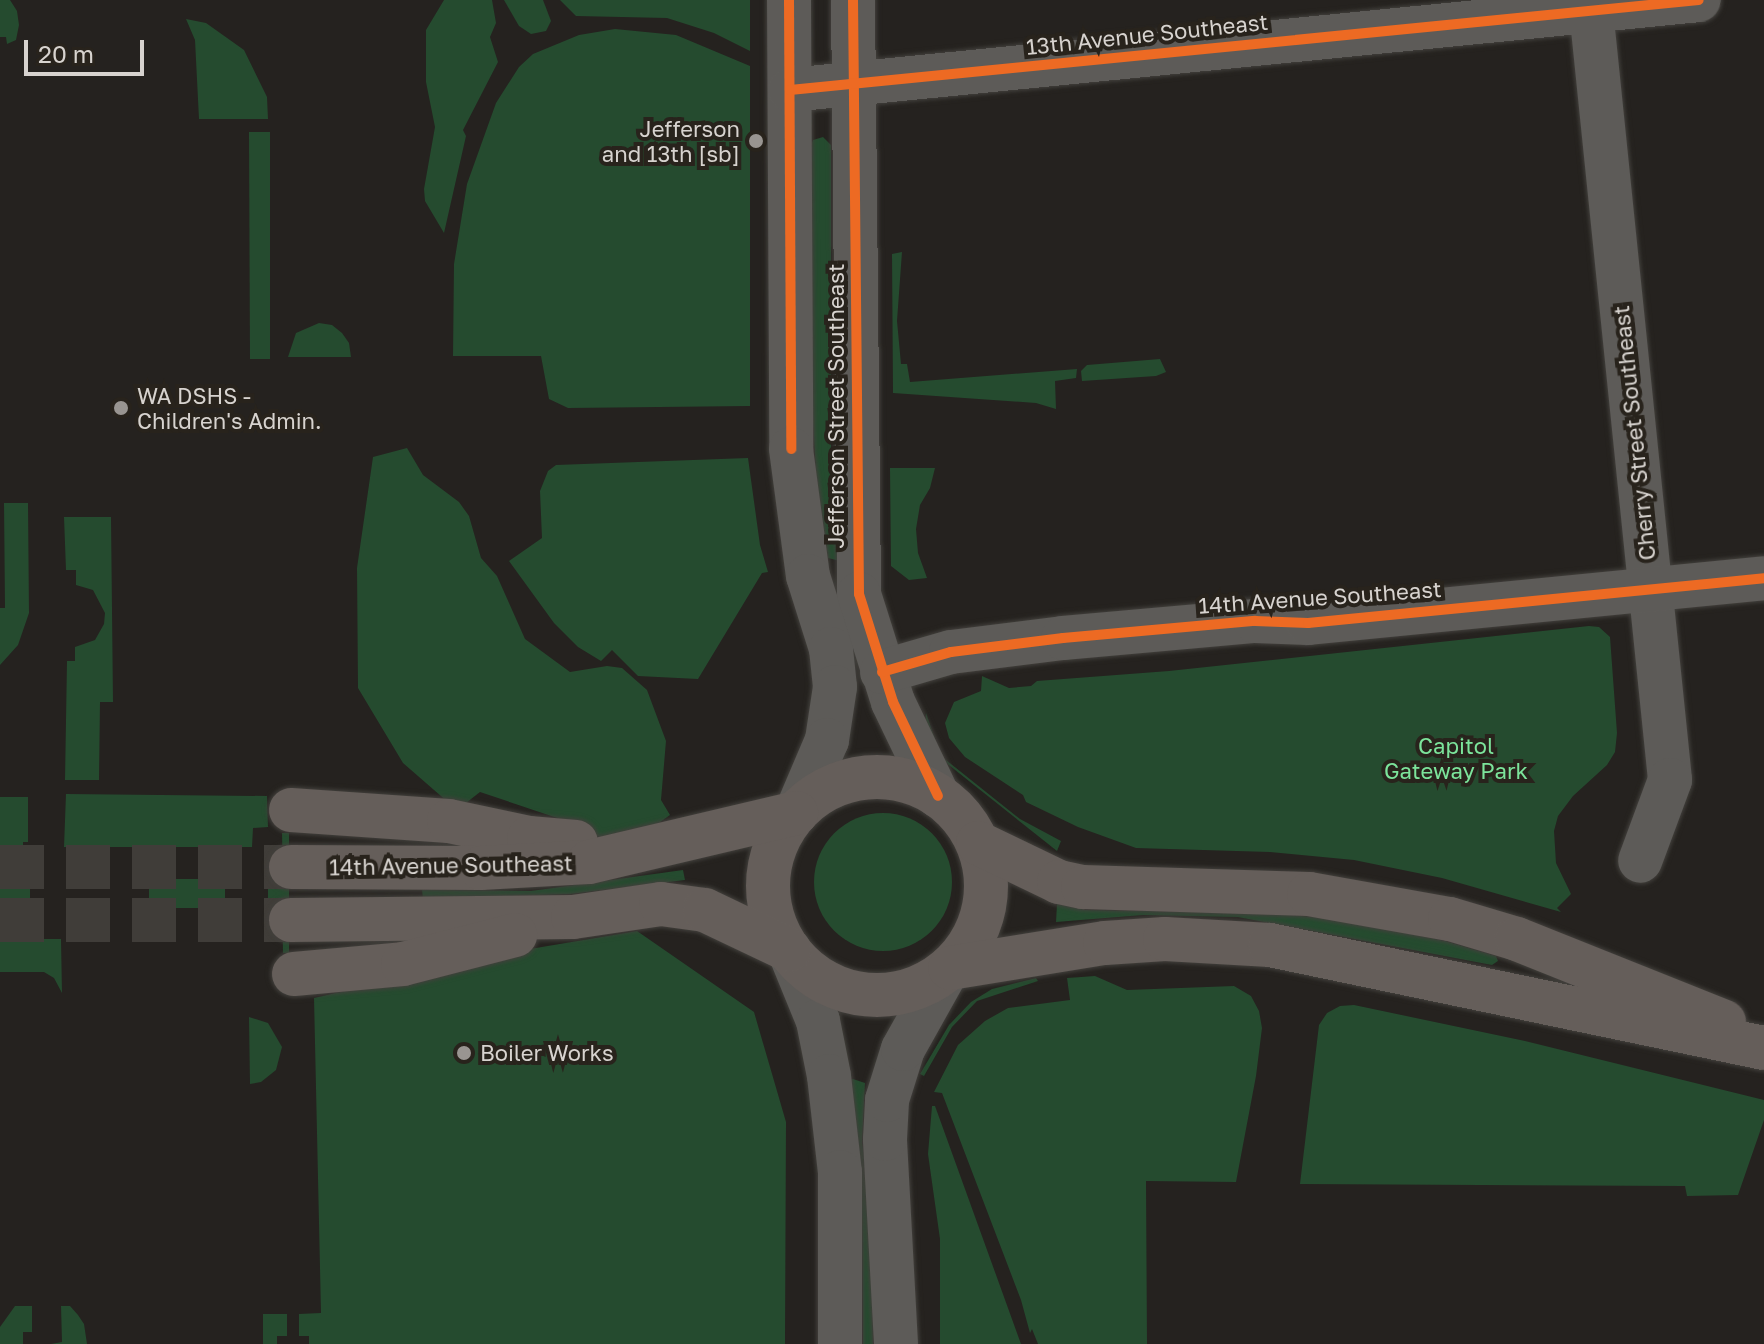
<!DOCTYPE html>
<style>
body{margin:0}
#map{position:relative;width:1764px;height:1344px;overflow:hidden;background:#25221f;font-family:"Golos Text",sans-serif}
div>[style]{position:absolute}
.green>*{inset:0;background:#254b2f}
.round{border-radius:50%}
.major-tunnel>*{height:44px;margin-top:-22px;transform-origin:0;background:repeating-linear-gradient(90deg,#403d39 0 44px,transparent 0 66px)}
.roads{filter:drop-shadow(0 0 2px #42403c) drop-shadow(0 0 2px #42403c)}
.minor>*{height:44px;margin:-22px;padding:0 22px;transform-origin:22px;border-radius:22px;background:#5d5b58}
.major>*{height:44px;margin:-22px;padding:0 22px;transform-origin:22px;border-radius:22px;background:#655e5a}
.major>.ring{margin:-22px;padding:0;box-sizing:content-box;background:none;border:44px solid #655e5a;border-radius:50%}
.cycleway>*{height:10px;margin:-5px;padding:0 5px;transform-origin:5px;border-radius:5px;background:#ed6a23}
.dots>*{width:22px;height:22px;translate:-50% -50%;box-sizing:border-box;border:4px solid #28231c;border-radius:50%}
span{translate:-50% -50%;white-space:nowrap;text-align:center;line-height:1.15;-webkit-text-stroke:8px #28231c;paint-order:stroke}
.street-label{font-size:22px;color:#d7d3cf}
.poi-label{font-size:22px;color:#d7d3cf}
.right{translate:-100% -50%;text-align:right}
.left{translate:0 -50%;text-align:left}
.park-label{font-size:22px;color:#7ce49b}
.scale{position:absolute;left:24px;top:40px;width:120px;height:36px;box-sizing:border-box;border:4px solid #d7d3cf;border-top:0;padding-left:10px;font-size:24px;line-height:28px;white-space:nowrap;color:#d7d3cf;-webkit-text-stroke:6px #28231c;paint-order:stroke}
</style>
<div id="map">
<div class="green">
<i style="clip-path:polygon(0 0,10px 0,17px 11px,19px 25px,16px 40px,7px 44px,6px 37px,0 37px)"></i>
<i style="clip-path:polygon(444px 0,492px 0,496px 23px,490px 37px,498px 62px,463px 130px,466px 136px,444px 233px,425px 201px,424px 189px,435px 127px,426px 82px,426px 30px)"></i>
<i style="clip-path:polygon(504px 0,543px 0,551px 21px,546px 31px,531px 34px,519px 26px)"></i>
<i style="clip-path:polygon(560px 0,750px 0,750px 51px,714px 33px,667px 18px,576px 16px)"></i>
<i style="clip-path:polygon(186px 19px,206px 23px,244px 50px,267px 97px,268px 119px,199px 119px,195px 40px)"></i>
<i style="clip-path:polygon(615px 29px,676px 35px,750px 66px,750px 406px,568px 408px,549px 399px,541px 356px,453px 356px,454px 264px,467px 184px,496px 103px,519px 67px,533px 54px,579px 35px)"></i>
<i style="clip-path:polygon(249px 132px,270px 132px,270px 359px,250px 359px)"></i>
<i style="clip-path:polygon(823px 137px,831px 145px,831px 486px,840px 561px,828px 558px,816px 472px,811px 391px,811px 145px,813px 140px)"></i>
<i style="clip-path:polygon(902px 252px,897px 321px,901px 364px,907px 364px,910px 382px,1077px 369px,1076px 378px,1055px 381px,1056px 409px,1036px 403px,893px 393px,892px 254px)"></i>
<i style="clip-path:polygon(319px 323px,332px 325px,342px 333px,349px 343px,351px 357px,288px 357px,296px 333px)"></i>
<i style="clip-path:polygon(1160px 359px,1166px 372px,1156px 376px,1082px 381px,1081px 371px,1087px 365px)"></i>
<i style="clip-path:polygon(407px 448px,423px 475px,459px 502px,469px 516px,481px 558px,497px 576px,525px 639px,570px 672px,607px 666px,622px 668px,647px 690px,666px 741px,661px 800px,670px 815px,642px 835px,602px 841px,572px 823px,480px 792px,457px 810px,403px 763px,358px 688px,357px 568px,373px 457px)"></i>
<i style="clip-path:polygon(748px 458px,760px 545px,768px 572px,762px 573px,698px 679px,638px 676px,612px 650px,601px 661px,578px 647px,554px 623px,509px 561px,542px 538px,540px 491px,548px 471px,556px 465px)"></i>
<i style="clip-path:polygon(890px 468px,935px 468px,930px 488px,920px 505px,916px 529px,918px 553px,927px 578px,909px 580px,891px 566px)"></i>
<i style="clip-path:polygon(4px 503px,28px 503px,29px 613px,18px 645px,0 665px,0 608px,5px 608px)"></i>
<i style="clip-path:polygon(64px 517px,111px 517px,113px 702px,100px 702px,99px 780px,65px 780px,67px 661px,75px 661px,75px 647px,95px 640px,104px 624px,105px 613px,93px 590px,76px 585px,76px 570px,66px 570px)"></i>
<i style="clip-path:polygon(1589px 626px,1599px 627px,1610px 637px,1617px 733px,1615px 752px,1607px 765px,1573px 796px,1558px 816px,1554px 831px,1556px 863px,1571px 894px,1557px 908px,1561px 912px,1442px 878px,1354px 860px,1270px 852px,1136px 848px,1078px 827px,1026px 802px,1023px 795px,965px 757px,949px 738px,945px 723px,954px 702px,981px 691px,982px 676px,1009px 688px,1031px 686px,1037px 681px,1169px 671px)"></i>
<i style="clip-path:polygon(926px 713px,941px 756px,1020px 819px,1061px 841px,1057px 851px,940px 758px,925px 725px)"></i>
<i style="clip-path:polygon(66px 794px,267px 796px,268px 827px,253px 828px,252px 847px,64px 847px)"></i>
<i style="clip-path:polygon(0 797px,28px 797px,28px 842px,23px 842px,23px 847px,0 847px)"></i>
<i class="round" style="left:814px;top:813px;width:138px;height:138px"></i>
<i style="clip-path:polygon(282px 833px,289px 833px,289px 953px,283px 953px,282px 901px,268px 901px,268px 883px,283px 883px)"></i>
<i style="clip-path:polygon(683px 870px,685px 880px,570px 894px,423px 899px,422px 890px,531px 891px)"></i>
<i style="clip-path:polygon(30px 878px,30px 907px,0 907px,0 879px)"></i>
<i style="clip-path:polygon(149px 879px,225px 879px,225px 908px,149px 908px)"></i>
<i style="clip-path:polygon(1057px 904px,1085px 910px,1266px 913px,1336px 919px,1445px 941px,1496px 956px,1498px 961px,1492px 965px,1238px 917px,1143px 915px,1056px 922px)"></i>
<i style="clip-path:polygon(637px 931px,754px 1012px,786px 1122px,785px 1344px,309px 1344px,309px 1336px,299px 1336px,299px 1314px,321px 1313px,314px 998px,524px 950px)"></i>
<i style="clip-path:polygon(0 939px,61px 939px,62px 993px,54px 978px,44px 972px,0 972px)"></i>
<i style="clip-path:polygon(1095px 976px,1127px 990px,1234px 986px,1251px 996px,1259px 1011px,1262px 1028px,1256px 1076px,1236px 1182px,1146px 1181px,1147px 1344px,1038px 1344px,1032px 1329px,1030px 1333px,1021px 1300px,942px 1093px,934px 1092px,958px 1045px,985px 1021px,1008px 1008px,1070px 1000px,1067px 978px)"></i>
<i style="clip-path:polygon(1036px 978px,1038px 981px,977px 1001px,952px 1027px,924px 1076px,920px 1074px,949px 1025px,971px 1002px,992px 989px)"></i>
<i style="clip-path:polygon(1354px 1005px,1525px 1041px,1764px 1100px,1764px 1120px,1738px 1195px,1687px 1196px,1685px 1186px,1300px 1184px,1319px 1025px,1327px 1013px,1340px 1006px)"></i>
<i style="clip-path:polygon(249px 1017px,268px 1023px,282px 1047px,276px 1070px,261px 1082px,250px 1084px)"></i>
<i style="clip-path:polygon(853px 1079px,865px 1083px,862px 1143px,871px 1202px,873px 1344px,863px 1344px,862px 1210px,844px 1080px)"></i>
<i style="clip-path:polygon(932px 1106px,935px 1106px,1021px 1344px,940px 1344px,940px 1239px,928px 1154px)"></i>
<i style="clip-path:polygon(15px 1306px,32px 1306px,32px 1332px,23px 1332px,23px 1344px,0 1344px,0 1327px)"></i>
<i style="clip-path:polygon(61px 1306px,70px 1306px,78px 1315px,84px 1324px,87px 1344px,51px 1344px,62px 1342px)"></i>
<i style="clip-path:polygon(263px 1314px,287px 1314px,287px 1336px,277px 1336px,277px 1344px,263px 1344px)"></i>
</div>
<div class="major-tunnel">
<i style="left:0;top:867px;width:291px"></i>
<i style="left:0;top:920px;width:291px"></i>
</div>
<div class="roads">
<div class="minor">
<i style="left:789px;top:0;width:449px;rotate:89.7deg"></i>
<i style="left:791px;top:449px;width:128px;rotate:82.4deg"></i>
<i style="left:808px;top:576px;width:77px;rotate:72.5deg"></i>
<i style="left:831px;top:649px;width:38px;rotate:84deg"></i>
<i style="left:835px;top:687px;width:54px;rotate:98.6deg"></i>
<i style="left:827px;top:740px;width:79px;rotate:113deg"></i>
<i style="left:853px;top:0;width:594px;rotate:89.42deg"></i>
<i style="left:859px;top:594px;width:113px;rotate:72.5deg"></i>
<i style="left:893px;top:702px;width:104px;rotate:64.4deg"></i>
<i style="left:1590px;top:0;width:784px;rotate:84.14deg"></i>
<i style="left:1670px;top:780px;width:86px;rotate:110.3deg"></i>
<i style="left:790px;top:90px;width:913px;rotate:-5.65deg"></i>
<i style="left:882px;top:672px;width:72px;rotate:-16.2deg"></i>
<i style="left:951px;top:652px;width:113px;rotate:-7.1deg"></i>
<i style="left:1063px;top:638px;width:193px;rotate:-5.1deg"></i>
<i style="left:1255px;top:621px;width:53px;rotate:2.2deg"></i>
<i style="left:1308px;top:623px;width:458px;rotate:-5.6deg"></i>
<i style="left:789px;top:950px;width:77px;rotate:67.8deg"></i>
<i style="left:818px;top:1021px;width:56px;rotate:78.7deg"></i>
<i style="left:829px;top:1076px;width:97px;rotate:83.5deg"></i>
<i style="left:840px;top:1172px;width:172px;rotate:90deg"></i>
<i style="left:896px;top:1344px;width:205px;rotate:-93.1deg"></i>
<i style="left:885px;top:1139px;width:39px;rotate:-87deg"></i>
<i style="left:887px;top:1100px;width:53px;rotate:-72.6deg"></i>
<i style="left:903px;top:1049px;width:86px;rotate:-60.8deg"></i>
</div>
<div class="major">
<i class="ring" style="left:768px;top:777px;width:174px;height:174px"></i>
<i style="left:291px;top:810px;width:158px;rotate:4deg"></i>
<i style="left:449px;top:821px;width:82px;rotate:12deg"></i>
<i style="left:529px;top:838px;width:47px;rotate:4.9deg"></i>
<i style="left:978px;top:843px;width:90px;rotate:25.7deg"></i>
<i style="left:1059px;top:882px;width:25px;rotate:12deg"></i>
<i style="left:1083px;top:887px;width:226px;rotate:1.8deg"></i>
<i style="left:1309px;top:894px;width:143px;rotate:10.1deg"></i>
<i style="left:1450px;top:919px;width:70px;rotate:16.6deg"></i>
<i style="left:1517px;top:939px;width:223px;rotate:21.8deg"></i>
<i style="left:291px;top:867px;width:190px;rotate:0.3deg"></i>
<i style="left:481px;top:868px;width:108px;rotate:-3.2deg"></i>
<i style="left:589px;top:862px;width:213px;rotate:-13.3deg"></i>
<i style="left:291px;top:920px;width:282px;rotate:-0.6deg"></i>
<i style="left:573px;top:917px;width:89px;rotate:-8.4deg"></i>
<i style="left:661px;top:904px;width:44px;rotate:7.8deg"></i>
<i style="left:705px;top:910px;width:93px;rotate:25.5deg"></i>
<i style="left:950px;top:968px;width:157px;rotate:-9.2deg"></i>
<i style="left:1105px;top:943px;width:60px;rotate:-3.8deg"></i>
<i style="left:1165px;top:939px;width:105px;rotate:3.3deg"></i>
<i style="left:1270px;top:945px;width:505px;rotate:11.78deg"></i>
<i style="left:294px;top:974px;width:109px;rotate:-5.2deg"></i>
<i style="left:403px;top:964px;width:116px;rotate:-14.5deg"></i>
</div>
</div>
<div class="cycleway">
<i style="left:789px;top:0;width:449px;rotate:89.7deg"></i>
<i style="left:853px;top:0;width:594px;rotate:89.42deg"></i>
<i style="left:859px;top:594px;width:113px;rotate:72.5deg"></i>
<i style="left:893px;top:702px;width:104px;rotate:64.4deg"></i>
<i style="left:790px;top:90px;width:913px;rotate:-5.65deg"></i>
<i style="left:882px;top:672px;width:72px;rotate:-16.2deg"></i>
<i style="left:951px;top:652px;width:113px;rotate:-7.1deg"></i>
<i style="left:1063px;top:638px;width:193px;rotate:-5.1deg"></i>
<i style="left:1255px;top:621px;width:53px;rotate:2.2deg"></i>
<i style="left:1308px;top:623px;width:458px;rotate:-5.6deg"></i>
</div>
<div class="dots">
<i style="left:756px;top:141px;background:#999591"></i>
<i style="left:121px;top:408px;background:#999591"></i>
<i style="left:464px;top:1053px;background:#999591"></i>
</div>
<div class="street-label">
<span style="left:1147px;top:34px;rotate:-6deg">13th Avenue Southeast</span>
<span style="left:836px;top:406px;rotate:-90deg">Jefferson Street Southeast</span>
<span style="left:1634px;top:433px;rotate:-96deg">Cherry Street Southeast</span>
<span style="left:1320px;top:597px;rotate:-4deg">14th Avenue Southeast</span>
<span style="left:451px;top:865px;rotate:-1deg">14th Avenue Southeast</span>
</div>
<div class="poi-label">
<span class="right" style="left:740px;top:141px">Jefferson<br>and 13th [sb]</span>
<span class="left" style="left:137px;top:408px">WA DSHS -<br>Children's Admin.</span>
<span class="left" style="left:480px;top:1053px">Boiler Works</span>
</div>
<div class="park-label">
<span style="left:1456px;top:758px">Capitol<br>Gateway Park</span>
</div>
<div class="scale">20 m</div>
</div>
